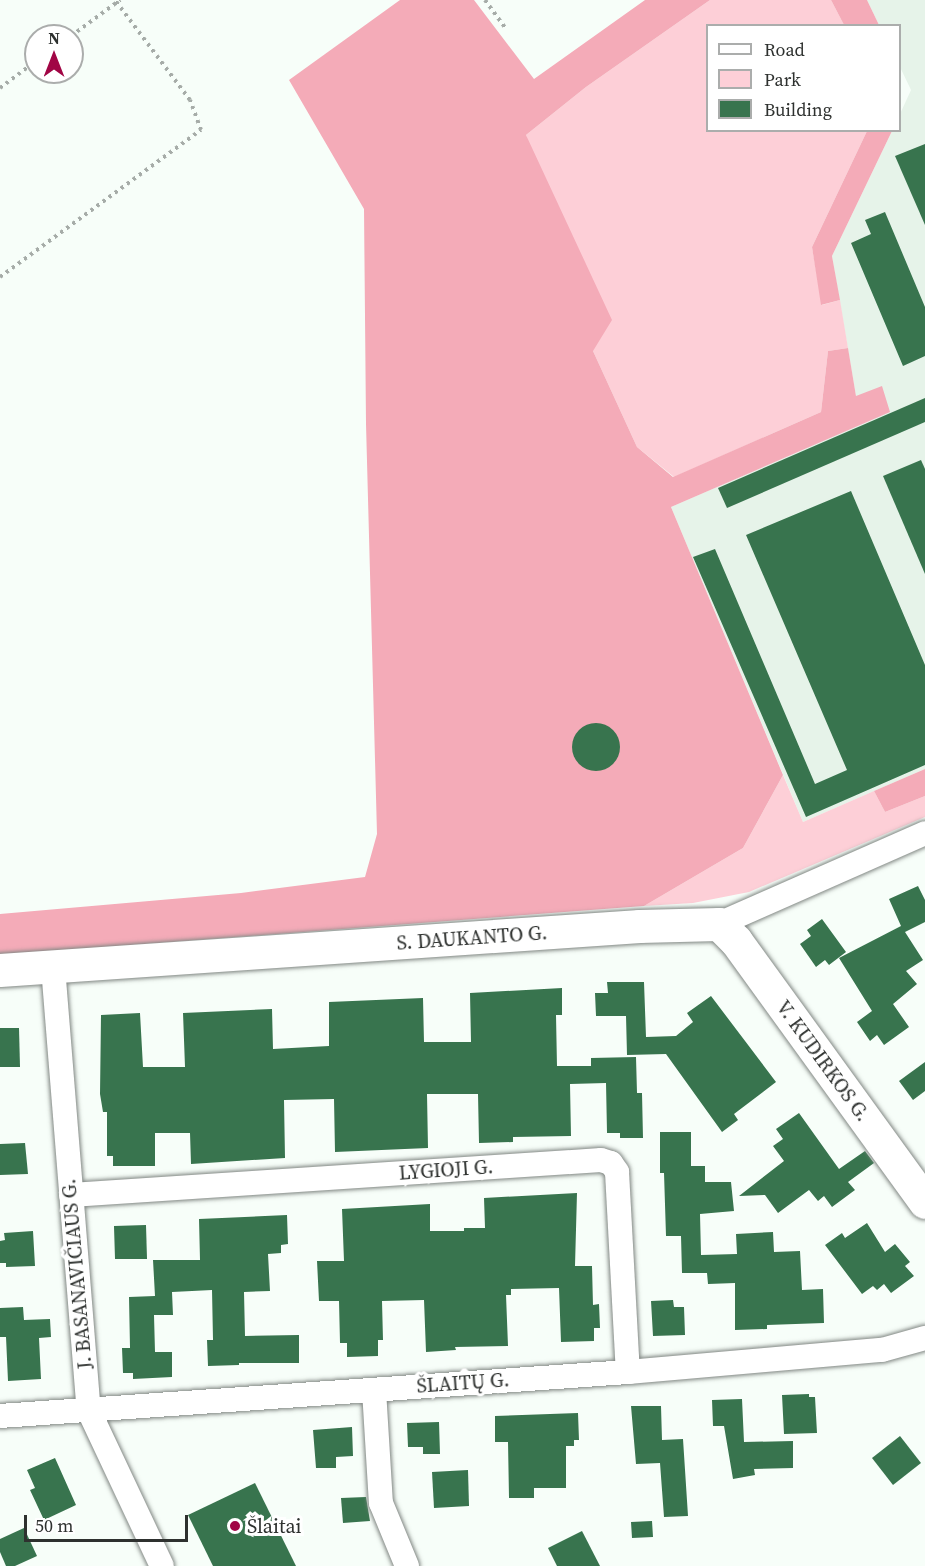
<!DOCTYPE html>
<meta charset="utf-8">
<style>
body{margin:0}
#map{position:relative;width:925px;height:1566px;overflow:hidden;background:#f7fef9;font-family:"Source Serif 4",serif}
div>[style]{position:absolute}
.built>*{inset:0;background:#e6f3e9}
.green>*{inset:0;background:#fdcfd7}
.forest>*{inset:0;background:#f4abb8}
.building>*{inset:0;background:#38744e}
.round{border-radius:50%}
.path>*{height:4px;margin-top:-2px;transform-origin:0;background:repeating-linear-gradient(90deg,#a6aca8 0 3px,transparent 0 7.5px)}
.roads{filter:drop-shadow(0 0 2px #828884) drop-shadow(0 0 2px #828884)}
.street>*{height:24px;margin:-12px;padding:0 12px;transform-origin:12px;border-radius:12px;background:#fff}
.secondary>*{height:33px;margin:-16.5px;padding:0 16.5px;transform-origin:16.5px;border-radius:16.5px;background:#fff}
.dots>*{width:16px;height:16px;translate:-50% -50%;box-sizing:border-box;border:3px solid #fff;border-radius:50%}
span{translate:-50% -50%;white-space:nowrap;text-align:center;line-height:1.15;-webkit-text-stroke:6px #fff;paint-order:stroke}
.street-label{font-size:20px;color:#2e312f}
.poi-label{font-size:20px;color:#2e312f}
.left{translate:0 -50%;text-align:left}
.legend{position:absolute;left:706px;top:24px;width:195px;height:108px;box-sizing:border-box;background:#fff;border:2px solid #abadac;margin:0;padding:8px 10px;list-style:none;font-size:18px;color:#2e312f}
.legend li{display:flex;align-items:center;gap:12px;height:30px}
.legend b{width:30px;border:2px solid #abadac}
.north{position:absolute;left:24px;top:24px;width:60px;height:60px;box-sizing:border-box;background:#fff;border:2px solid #abadac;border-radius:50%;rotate:0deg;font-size:16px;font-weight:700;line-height:24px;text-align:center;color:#2e312f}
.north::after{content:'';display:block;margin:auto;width:21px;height:27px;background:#a10545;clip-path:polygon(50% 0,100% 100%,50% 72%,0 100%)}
.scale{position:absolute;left:24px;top:1515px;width:164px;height:27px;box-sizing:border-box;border:3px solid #2e312f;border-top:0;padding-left:8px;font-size:18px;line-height:21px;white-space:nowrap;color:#2e312f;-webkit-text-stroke:4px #fff;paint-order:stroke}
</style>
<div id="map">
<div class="built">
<i style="clip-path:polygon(867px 0,925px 0,925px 769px,803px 822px,671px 507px,889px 412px,856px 396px,832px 256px,892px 131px,900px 130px,900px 114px,911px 90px,900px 67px,900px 26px,879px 25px)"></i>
</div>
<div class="green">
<i style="clip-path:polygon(710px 0,831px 0,844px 25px,708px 26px,708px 130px,867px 131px,812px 247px,822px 305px,840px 300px,848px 348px,828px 351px,821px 412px,674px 477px,637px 447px,593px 351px,526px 135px,586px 87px)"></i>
<i style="clip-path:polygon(783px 775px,803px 822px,874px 791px,885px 812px,925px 796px,925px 817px,749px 892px,693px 903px,644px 906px,743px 848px)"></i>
</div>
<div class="forest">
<i style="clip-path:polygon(400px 0,474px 0,534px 79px,645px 0,710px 0,586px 87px,526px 135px,612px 320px,593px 351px,637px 447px,673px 477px,821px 412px,828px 351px,848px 348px,856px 396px,882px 386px,890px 412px,671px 507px,783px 775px,743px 848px,644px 906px,0 955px,0 914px,241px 893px,365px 877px,377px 834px,366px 424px,364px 209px,289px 80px)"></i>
<i style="clip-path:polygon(831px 0,867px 0,879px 25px,844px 25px)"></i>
<i style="clip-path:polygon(867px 131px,892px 131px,832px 256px,840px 300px,821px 305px,812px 247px)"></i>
<i style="clip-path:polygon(925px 769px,925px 796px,885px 812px,874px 791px)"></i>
</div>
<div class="building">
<i style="clip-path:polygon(925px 144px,925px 225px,895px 156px)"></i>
<i style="clip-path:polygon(885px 212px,925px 307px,925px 356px,903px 366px,851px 243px,871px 234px,865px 220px)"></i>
<i style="clip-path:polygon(925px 398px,925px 422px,727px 508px,718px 488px)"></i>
<i style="clip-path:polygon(921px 460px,925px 469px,925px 574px,883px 476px)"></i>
<i style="clip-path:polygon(851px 491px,925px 665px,925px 765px,806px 817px,693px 557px,715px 549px,815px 784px,847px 770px,746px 535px)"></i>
<i class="round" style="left:572px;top:723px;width:48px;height:48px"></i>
<i style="clip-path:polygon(918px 886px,925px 900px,925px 922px,905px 932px,923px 960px,906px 971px,917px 984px,893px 1004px,909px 1027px,884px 1045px,877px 1035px,870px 1041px,857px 1022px,872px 1011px,839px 958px,901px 926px,889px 899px)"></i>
<i style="clip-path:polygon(822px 919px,846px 952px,829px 965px,825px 960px,816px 967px,800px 944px,811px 936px,807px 930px)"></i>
<i style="clip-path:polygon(607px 982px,644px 982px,646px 1037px,676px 1036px,693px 1022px,687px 1013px,711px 996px,776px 1082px,734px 1114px,738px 1120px,722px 1132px,666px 1054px,627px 1055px,626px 1016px,596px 1016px,595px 993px,608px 993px)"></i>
<i style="clip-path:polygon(562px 988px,562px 1015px,556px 1015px,557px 1066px,591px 1066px,591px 1058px,636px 1057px,637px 1093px,642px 1093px,643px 1138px,620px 1138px,620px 1133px,607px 1133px,606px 1083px,570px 1084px,571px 1136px,513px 1137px,513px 1142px,479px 1143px,478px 1094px,427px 1094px,428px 1148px,335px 1152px,334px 1099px,284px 1100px,285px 1158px,191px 1164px,190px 1133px,155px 1133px,155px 1166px,113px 1166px,113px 1156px,107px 1156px,107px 1112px,103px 1112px,100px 1094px,101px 1015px,140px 1013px,143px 1067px,185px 1067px,183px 1013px,272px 1009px,273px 1049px,329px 1046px,329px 1002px,423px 998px,424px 1042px,471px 1042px,470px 993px)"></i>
<i style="clip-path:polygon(0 1028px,19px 1028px,20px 1067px,0 1067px)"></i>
<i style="clip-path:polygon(925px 1062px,925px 1091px,913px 1100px,899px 1081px)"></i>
<i style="clip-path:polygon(799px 1113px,839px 1169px,865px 1151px,874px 1163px,848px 1182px,855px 1190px,832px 1207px,824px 1196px,818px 1201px,809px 1190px,778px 1213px,765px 1195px,739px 1196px,784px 1161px,773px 1146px,783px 1139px,776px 1129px)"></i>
<i style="clip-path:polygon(660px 1132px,691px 1132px,691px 1166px,705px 1166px,705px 1182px,731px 1182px,734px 1211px,700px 1214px,701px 1255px,737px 1254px,736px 1234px,773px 1232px,774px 1252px,800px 1251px,802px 1290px,823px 1289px,824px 1323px,767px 1325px,767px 1329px,735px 1330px,735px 1283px,708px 1284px,707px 1273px,682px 1273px,681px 1236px,666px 1236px,664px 1173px,660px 1173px)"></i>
<i style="clip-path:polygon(25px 1143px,28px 1174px,0 1175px,0 1144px)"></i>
<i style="clip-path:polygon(577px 1193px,575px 1266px,592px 1266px,593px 1305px,599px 1304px,600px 1328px,594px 1328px,594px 1341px,561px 1342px,559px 1288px,511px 1289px,511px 1295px,506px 1295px,508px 1346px,455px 1347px,456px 1350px,426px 1352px,424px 1300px,382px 1301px,383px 1340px,378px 1340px,378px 1356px,347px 1357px,347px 1343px,340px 1343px,339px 1301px,319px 1301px,317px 1261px,344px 1261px,342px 1209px,430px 1204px,430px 1231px,464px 1231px,464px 1228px,485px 1228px,484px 1198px)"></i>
<i style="clip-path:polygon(287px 1215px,288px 1244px,281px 1245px,281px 1253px,268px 1254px,270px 1291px,244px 1292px,245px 1336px,299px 1335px,299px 1363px,239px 1363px,239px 1365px,208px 1366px,207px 1340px,213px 1340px,212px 1290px,172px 1292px,173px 1315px,154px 1315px,155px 1352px,172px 1352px,172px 1377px,133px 1379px,133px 1373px,123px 1373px,122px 1348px,130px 1348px,129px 1297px,155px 1296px,153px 1260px,200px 1260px,199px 1219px)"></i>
<i style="clip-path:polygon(867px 1223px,885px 1252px,895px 1244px,910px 1262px,905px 1266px,914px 1276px,891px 1293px,884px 1284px,877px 1290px,873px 1286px,862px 1294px,825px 1245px,842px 1233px,845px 1238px)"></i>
<i style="clip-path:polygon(146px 1225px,147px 1259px,115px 1259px,114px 1226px)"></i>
<i style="clip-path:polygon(33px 1231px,35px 1266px,6px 1267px,6px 1263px,0 1263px,0 1241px,5px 1240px,4px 1233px)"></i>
<i style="clip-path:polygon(673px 1300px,674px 1307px,684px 1307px,685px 1335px,653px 1336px,651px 1301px)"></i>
<i style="clip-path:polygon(23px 1307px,24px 1320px,50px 1319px,51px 1337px,39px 1338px,41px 1379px,8px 1381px,6px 1337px,0 1337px,0 1308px)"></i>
<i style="clip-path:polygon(809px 1394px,809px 1397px,815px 1397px,817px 1433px,784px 1434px,782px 1395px)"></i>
<i style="clip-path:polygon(742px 1399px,744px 1442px,793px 1441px,793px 1468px,754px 1469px,755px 1475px,733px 1479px,724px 1426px,713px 1426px,712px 1400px)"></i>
<i style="clip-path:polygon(631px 1406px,661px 1406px,662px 1440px,683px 1439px,688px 1516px,664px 1517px,660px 1463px,636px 1464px)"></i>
<i style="clip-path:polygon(578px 1413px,579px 1440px,574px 1440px,574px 1446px,566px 1446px,566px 1488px,534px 1488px,534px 1498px,509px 1498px,508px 1442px,495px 1442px,495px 1416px)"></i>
<i style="clip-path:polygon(439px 1422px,440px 1454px,423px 1454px,423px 1447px,408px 1447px,407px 1423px)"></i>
<i style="clip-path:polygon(352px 1427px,353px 1456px,336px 1457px,336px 1468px,316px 1468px,313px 1430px)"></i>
<i style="clip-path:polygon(900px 1436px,921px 1463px,893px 1485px,872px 1458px)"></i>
<i style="clip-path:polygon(55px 1458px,76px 1505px,44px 1520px,30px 1490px,35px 1488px,27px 1470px)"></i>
<i style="clip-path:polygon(468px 1470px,469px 1506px,434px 1508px,432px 1472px)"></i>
<i style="clip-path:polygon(255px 1483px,296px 1566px,213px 1566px,188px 1515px)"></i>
<i style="clip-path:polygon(366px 1497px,370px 1521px,343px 1523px,341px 1498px)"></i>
<i style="clip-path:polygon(652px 1521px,653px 1537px,632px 1538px,631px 1522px)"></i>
<i style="clip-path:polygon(24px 1528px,37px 1556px,15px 1566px,6px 1566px,0 1552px,0 1539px)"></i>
<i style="clip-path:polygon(582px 1531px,600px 1566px,557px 1566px,548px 1548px)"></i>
</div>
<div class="path">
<i style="left:485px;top:0;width:37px;rotate:54deg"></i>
<i style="left:71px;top:36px;width:61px;rotate:-36.3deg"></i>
<i style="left:0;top:88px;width:45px;rotate:-36.9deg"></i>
<i style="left:0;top:277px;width:249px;rotate:-36.2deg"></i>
<i style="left:201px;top:130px;width:32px;rotate:-110deg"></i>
<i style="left:190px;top:100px;width:125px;rotate:-126.9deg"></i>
</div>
<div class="roads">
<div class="street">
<i style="left:719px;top:924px;width:225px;rotate:-23.8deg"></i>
<i style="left:53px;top:967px;width:445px;rotate:85.4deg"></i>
<i style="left:89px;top:1411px;width:171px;rotate:64.8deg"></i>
<i style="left:71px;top:1195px;width:531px;rotate:-3.78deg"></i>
<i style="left:601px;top:1160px;width:10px;rotate:17deg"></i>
<i style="left:611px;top:1163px;width:11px;rotate:56deg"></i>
<i style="left:617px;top:1172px;width:200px;rotate:86.9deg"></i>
<i style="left:374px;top:1390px;width:113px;rotate:86.5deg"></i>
<i style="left:381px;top:1503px;width:68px;rotate:67.6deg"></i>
<i style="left:0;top:1416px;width:630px;rotate:-4.01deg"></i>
<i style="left:628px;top:1372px;width:255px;rotate:-5deg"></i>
<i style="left:882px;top:1350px;width:45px;rotate:-15.6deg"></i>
</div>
<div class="secondary">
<i style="left:0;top:970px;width:641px;rotate:-3.94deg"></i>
<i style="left:639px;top:926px;width:80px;rotate:-1.4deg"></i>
<i style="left:719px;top:924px;width:24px;rotate:45deg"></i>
<i style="left:736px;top:941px;width:322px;rotate:54.1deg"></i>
</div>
</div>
<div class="dots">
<i style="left:235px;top:1526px;background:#a10545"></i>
</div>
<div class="street-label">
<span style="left:472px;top:938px;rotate:-4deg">S. DAUKANTO G.</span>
<span style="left:823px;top:1061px;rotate:54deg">V. KUDIRKOS G.</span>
<span style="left:446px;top:1170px;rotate:-4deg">LYGIOJI G.</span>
<span style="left:77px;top:1274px;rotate:-95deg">J. BASANAVIČIAUS G.</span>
<span style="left:463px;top:1383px;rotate:-4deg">ŠLAITŲ G.</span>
</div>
<div class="poi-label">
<span class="left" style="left:247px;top:1526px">Šlaitai</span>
</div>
<ul class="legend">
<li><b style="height:8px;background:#fff"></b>Road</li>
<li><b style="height:16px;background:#fdcfd7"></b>Park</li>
<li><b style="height:16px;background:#38744e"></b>Building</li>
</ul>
<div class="north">N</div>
<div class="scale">50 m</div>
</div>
